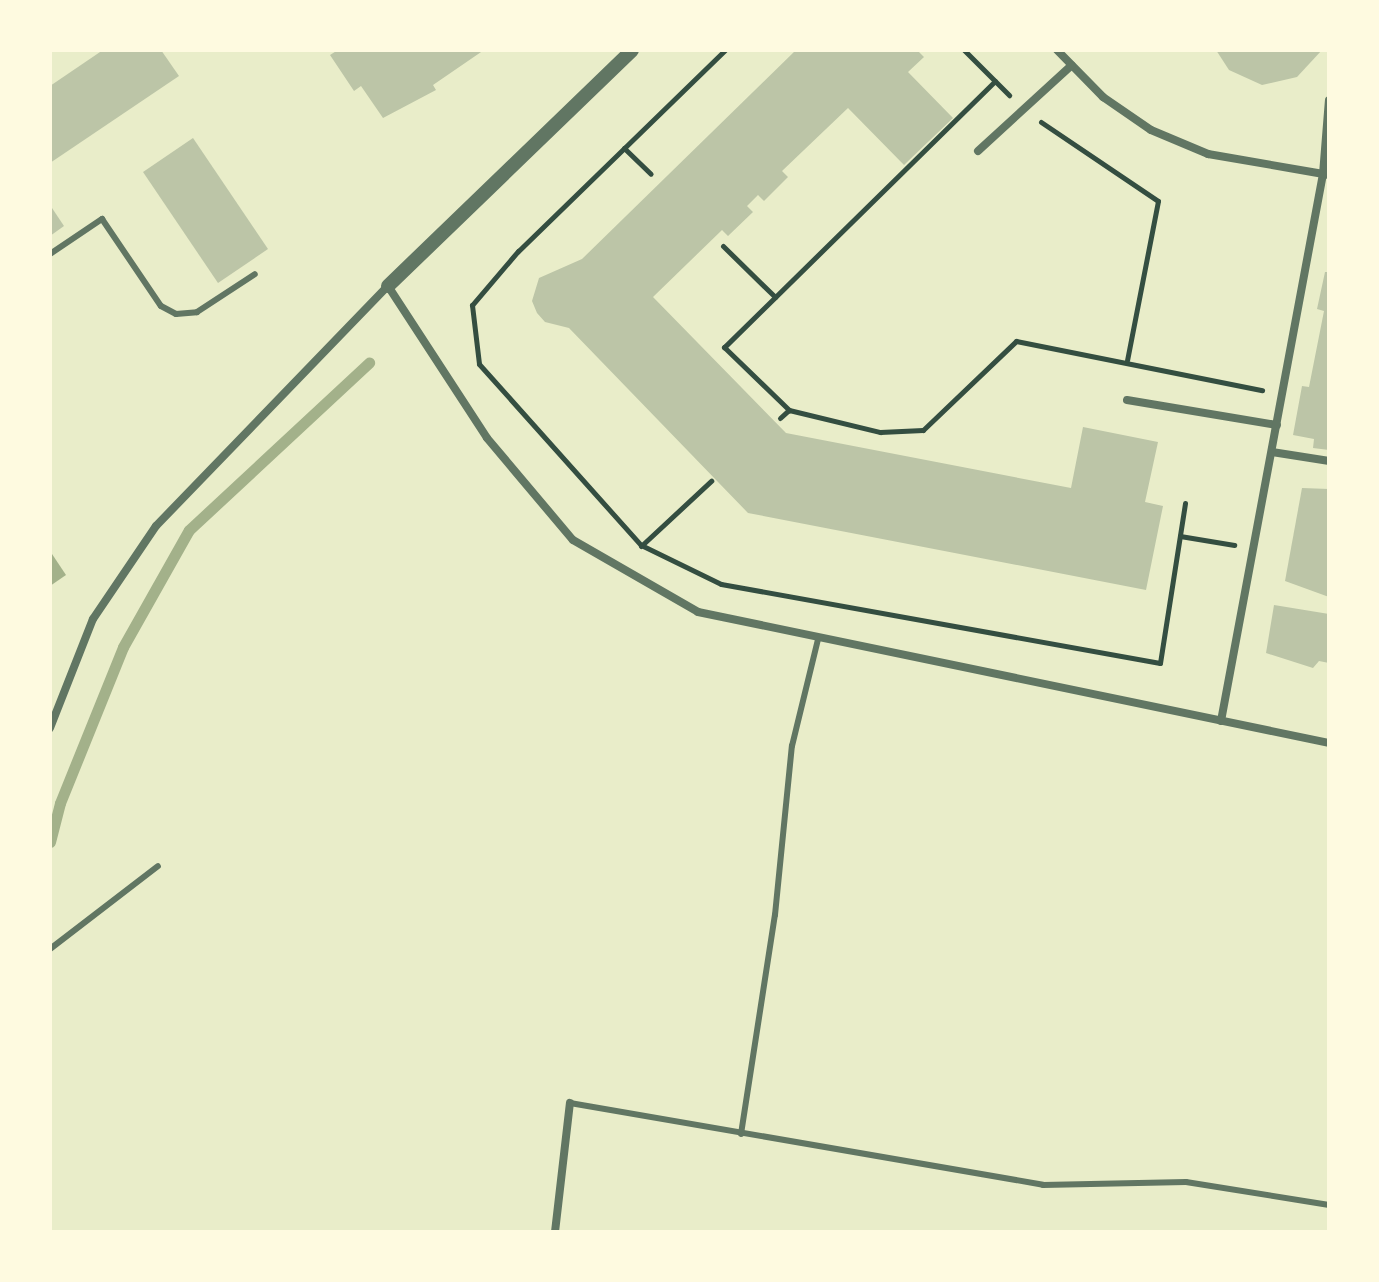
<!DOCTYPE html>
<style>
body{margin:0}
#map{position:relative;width:1379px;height:1282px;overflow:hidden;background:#e9edc9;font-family:"Archivo Narrow",sans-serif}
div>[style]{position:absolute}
.water>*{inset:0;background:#a3b18a}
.stream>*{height:11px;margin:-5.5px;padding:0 5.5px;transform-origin:5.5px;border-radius:5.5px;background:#a3b18a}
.building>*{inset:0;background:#bcc5a7}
.path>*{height:5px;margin:-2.5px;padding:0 2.5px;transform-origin:2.5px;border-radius:2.5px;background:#344e41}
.service>*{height:6px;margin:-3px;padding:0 3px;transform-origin:3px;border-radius:3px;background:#617663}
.minor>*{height:8px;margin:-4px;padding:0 4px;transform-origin:4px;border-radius:4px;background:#617663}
.tertiary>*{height:14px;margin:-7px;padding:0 7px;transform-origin:7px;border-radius:7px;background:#617663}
span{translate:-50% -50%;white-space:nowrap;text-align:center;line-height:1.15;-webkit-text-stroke:6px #fefae0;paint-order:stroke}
.frame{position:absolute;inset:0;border:52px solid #fefae0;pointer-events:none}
</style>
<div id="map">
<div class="water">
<i style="clip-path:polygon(50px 551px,66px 575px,50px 586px)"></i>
</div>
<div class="stream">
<i style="left:50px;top:842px;width:40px;rotate:-75.6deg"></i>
<i style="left:60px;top:803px;width:168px;rotate:-68deg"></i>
<i style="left:123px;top:647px;width:134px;rotate:-60.6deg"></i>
<i style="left:189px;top:530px;width:246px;rotate:-42.9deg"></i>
</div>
<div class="building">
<i style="clip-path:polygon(103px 50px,161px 50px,179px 76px,50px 163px,50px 86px)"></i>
<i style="clip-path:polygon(338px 50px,484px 50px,433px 85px,436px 90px,383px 118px,361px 86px,354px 91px,330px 55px)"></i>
<i style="clip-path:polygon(796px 50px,917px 50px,924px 57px,908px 72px,953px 118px,904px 165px,848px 108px,782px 171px,788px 177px,764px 201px,758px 195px,747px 206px,753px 212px,728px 236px,722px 230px,653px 297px,786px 433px,1071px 488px,1083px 427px,1158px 442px,1145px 502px,1163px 506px,1146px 590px,748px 513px,569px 328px,545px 322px,537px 313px,532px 301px,539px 278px,582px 259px)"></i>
<i style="clip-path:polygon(1216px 50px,1322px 50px,1297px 77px,1262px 85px,1229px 70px)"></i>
<i style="clip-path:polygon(193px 138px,268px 249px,218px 283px,143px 172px)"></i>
<i style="clip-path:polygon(50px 205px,64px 226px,50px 236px)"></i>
<i style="clip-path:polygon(1325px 272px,1329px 272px,1329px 450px,1313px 448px,1314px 439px,1293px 435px,1302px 386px,1309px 387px,1324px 311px,1317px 309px)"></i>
<i style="clip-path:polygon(1302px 488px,1329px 489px,1329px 597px,1285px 581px)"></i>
<i style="clip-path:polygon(1274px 605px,1329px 614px,1329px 663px,1319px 661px,1313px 668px,1266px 653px)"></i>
</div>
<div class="path">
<i style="left:725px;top:50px;width:289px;rotate:135.8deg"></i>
<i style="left:518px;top:251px;width:71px;rotate:130.4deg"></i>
<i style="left:472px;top:305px;width:59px;rotate:83.2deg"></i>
<i style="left:479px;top:364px;width:243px;rotate:48.2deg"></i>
<i style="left:641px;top:545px;width:89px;rotate:26deg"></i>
<i style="left:721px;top:584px;width:446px;rotate:10.2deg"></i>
<i style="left:1160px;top:663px;width:162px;rotate:-81.1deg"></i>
<i style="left:964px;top:50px;width:64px;rotate:45deg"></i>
<i style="left:995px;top:81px;width:380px;rotate:135.5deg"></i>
<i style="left:724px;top:347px;width:91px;rotate:44.1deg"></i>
<i style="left:789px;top:410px;width:94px;rotate:13.6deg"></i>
<i style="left:880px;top:432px;width:43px;rotate:-2.7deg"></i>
<i style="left:923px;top:430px;width:129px;rotate:-43.7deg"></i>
<i style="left:1016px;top:341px;width:251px;rotate:11.3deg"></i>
<i style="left:1041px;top:122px;width:141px;rotate:34deg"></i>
<i style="left:1158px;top:201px;width:162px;rotate:101deg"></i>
<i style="left:624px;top:148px;width:37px;rotate:44deg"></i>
<i style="left:723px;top:246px;width:73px;rotate:44.4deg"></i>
<i style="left:780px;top:418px;width:12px;rotate:-42deg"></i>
<i style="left:1180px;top:536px;width:55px;rotate:9.5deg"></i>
<i style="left:641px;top:546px;width:96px;rotate:-42.9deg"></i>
</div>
<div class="service">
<i style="left:50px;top:254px;width:63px;rotate:-33.9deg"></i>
<i style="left:102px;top:219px;width:105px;rotate:55.9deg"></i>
<i style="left:161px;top:306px;width:17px;rotate:28deg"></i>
<i style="left:176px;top:314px;width:21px;rotate:-5deg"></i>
<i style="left:197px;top:312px;width:69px;rotate:-33.2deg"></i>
<i style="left:50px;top:949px;width:136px;rotate:-37.5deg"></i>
<i style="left:570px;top:1103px;width:480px;rotate:9.8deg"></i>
<i style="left:1043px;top:1185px;width:143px;rotate:-1.2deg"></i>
<i style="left:1186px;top:1182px;width:145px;rotate:9.1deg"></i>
<i style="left:741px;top:1134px;width:222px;rotate:-81.2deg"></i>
<i style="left:775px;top:915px;width:170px;rotate:-84.3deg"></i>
<i style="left:792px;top:746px;width:110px;rotate:-76.3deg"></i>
</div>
<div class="minor">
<i style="left:1057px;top:50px;width:66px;rotate:45.6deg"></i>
<i style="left:1103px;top:97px;width:58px;rotate:34.5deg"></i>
<i style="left:1151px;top:130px;width:62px;rotate:22.8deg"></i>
<i style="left:1208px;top:154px;width:123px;rotate:9.8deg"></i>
<i style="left:978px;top:151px;width:127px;rotate:-42.5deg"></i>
<i style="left:1127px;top:400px;width:152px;rotate:9.5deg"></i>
<i style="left:1272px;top:452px;width:58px;rotate:9deg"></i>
<i style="left:1221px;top:721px;width:556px;rotate:-79.44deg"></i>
<i style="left:1323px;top:174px;width:74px;rotate:-85.4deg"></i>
<i style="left:50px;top:728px;width:117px;rotate:-68.5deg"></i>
<i style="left:93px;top:619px;width:112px;rotate:-55.9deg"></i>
<i style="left:156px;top:526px;width:334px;rotate:-46deg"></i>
<i style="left:388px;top:286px;width:181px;rotate:56.9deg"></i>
<i style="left:487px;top:438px;width:133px;rotate:49.9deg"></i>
<i style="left:573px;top:540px;width:144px;rotate:29.9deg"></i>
<i style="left:698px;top:612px;width:644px;rotate:11.73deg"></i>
<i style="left:555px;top:1232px;width:130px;rotate:-83.4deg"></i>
</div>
<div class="tertiary">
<i style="left:388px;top:286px;width:339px;rotate:-44deg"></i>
</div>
<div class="frame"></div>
</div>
